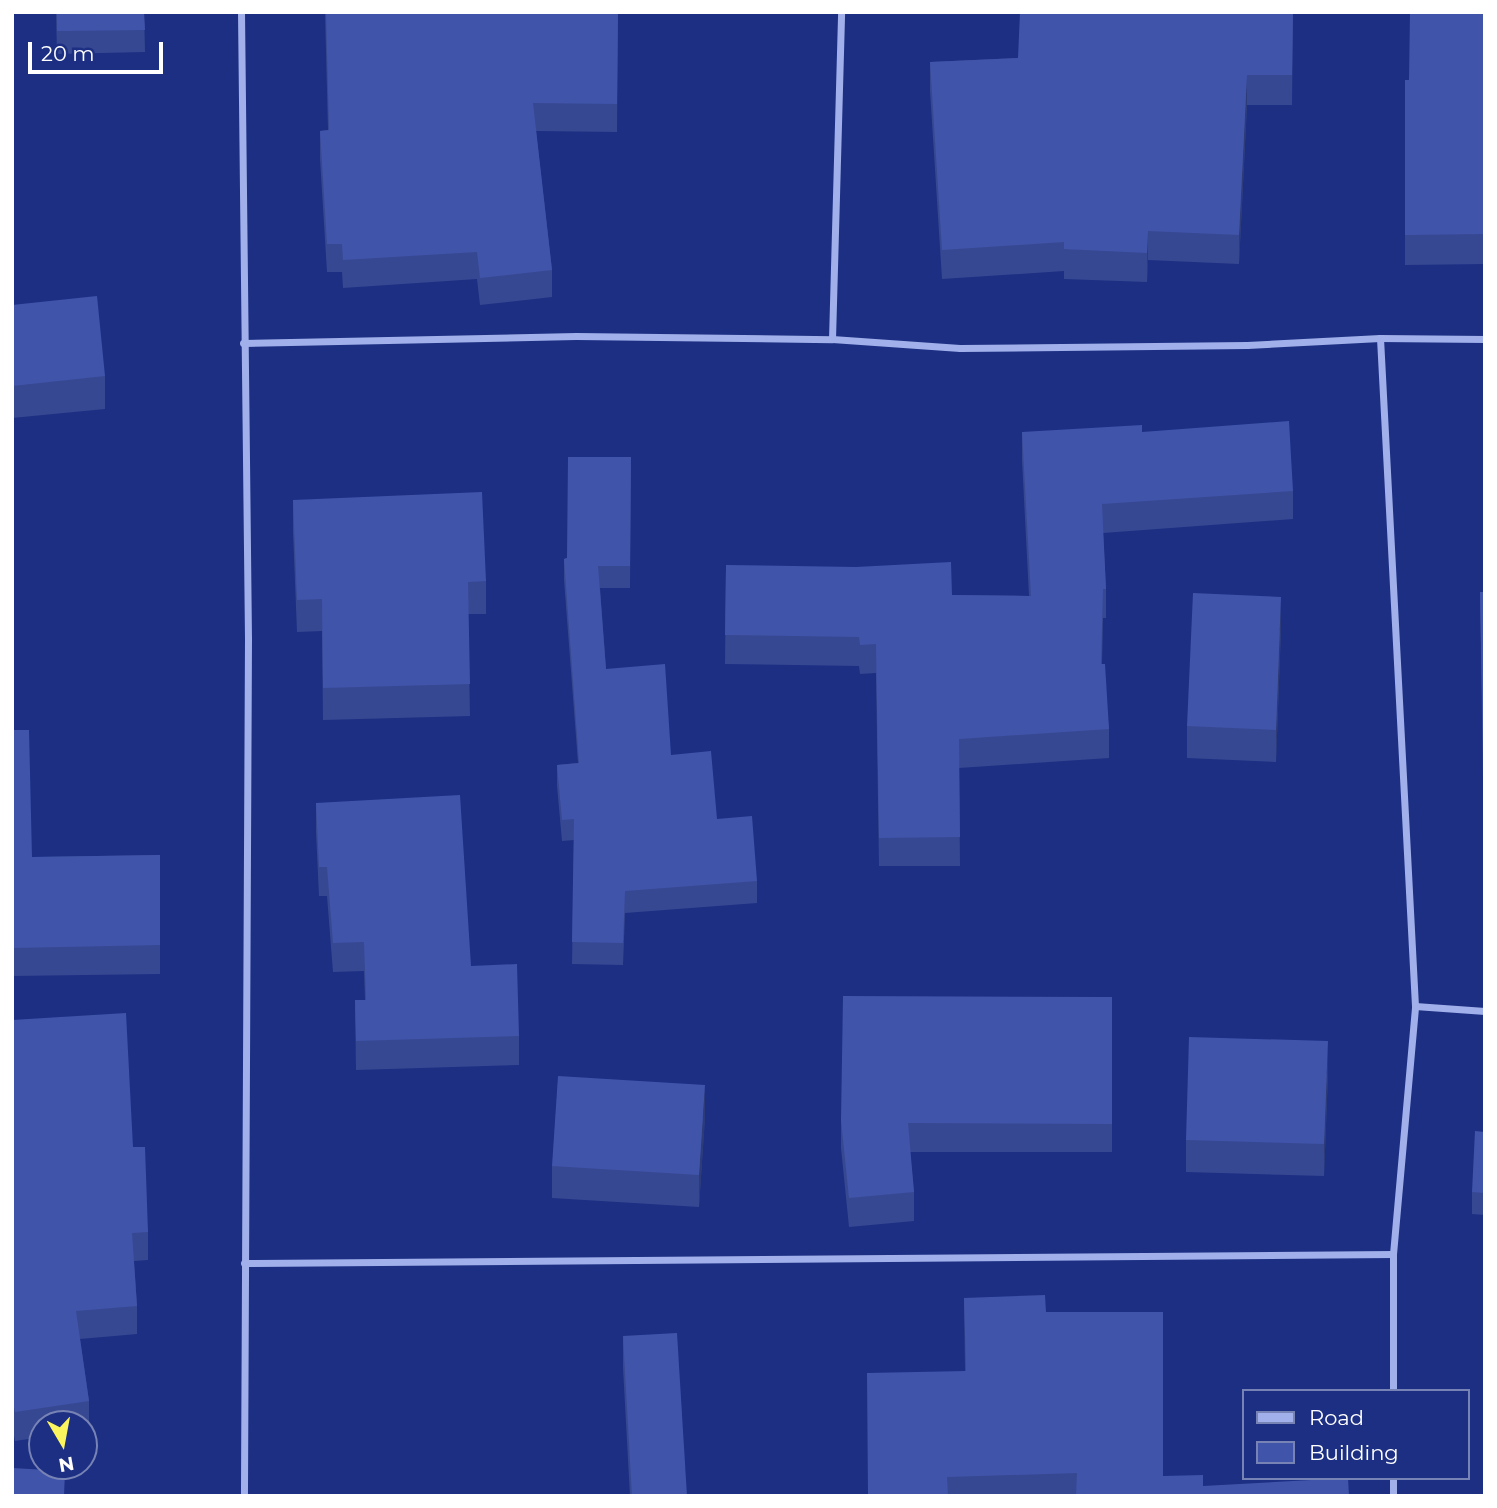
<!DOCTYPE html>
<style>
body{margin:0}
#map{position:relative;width:1497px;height:1508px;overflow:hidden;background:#1c2f83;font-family:Montserrat,sans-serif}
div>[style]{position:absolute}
.street>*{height:7px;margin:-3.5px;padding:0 3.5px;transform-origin:3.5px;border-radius:3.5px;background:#a1b0ea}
.wall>*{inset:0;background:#374892}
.shaded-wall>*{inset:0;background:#2d3b77}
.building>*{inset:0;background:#4054aa}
span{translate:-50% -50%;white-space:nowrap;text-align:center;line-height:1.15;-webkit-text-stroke:6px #1c2f83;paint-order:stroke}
.frame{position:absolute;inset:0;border:14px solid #fff;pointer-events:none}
.legend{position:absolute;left:1242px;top:1389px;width:228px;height:91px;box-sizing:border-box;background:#1c2f83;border:2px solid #7782b5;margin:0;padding:9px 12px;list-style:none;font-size:21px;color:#fff}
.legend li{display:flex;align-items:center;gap:14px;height:35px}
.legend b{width:35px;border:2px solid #7782b5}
.north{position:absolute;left:28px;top:1410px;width:70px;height:70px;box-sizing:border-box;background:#1c2f83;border:2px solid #7782b5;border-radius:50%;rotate:170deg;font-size:19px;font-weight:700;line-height:28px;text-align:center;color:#fff}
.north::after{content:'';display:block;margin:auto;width:24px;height:32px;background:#fbf65e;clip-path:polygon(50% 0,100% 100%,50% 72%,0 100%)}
.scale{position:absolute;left:28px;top:42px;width:135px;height:32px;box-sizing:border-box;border:4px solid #fff;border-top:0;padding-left:9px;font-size:21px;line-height:24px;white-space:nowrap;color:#fff;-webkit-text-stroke:5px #1c2f83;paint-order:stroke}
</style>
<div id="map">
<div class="street">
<i style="left:241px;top:12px;width:627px;rotate:89.36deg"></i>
<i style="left:248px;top:639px;width:857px;rotate:90.27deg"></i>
<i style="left:1380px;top:338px;width:669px;rotate:87deg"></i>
<i style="left:1415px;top:1006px;width:70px;rotate:4.1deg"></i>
<i style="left:832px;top:339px;width:327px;rotate:-88.4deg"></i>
<i style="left:243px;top:343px;width:333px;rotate:-1.2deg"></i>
<i style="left:576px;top:336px;width:256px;rotate:0.7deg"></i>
<i style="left:832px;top:339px;width:128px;rotate:4deg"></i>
<i style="left:960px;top:348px;width:287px;rotate:-0.6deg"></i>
<i style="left:1247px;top:345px;width:133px;rotate:-3deg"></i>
<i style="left:1380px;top:338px;width:105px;rotate:0.5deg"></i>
<i style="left:244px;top:1263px;width:1149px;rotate:-0.45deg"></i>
<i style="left:1393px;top:1391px;width:137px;rotate:-90deg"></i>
<i style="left:1393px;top:1254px;width:249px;rotate:-84.9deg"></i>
<i style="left:1393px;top:1496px;width:18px;rotate:-90deg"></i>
</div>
<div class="wall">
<i style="clip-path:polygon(56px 12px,144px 12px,145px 52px,57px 54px)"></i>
<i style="clip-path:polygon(290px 12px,618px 12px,617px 132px,536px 131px,552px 270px,552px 297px,480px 305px,477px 279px,343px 288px,342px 272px,327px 272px,320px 159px,320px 131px,328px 130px,325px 13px,290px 13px)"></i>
<i style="clip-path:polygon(1293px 12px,1292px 105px,1247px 105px,1239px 264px,1148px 260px,1147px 282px,1064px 279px,1064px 271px,942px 279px,930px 91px,930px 62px,1018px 58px)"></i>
<i style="clip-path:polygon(1485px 12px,1485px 264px,1405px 265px,1405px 80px,1409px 80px)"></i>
<i style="clip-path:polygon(12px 305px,105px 376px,105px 409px,12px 418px)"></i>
<i style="clip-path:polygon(1022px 432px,1142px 432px,1293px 491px,1293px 519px,1103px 533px,1106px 589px,1106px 618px,1103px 618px,1102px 664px,1109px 729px,1109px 758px,959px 768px,960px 866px,879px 866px,876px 673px,860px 674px,859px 666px,725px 664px,726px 565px,952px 595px,1029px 596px,1022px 460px)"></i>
<i style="clip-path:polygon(631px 457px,630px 588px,600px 588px,606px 669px,671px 755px,717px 819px,757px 881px,757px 903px,625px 913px,623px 965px,572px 964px,574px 840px,562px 841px,557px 786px,557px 765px,578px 763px,564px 580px,564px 559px,567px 558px)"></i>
<i style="clip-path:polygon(293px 500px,486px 581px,486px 614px,468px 614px,470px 716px,323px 720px,322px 631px,297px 632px,293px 532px)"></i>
<i style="clip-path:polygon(1480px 592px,1485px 592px,1485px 781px,1483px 781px)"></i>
<i style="clip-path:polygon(1281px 629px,1276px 762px,1187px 758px,1187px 726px)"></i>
<i style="clip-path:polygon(12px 730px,32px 857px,160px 855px,160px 974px,12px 976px)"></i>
<i style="clip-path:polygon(316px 803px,471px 966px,519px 1036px,519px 1065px,356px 1070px,355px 1000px,365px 1000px,364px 971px,333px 972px,327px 896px,319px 896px,316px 832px)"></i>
<i style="clip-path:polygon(1112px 997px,1112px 1152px,910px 1152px,914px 1192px,914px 1221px,849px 1227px,841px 1148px,841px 1120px)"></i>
<i style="clip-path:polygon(12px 1020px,133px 1147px,148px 1232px,148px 1260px,134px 1261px,137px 1306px,137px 1334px,80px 1339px,89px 1401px,89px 1429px,84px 1430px,84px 1424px,42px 1424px,42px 1437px,15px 1441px,12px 1425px)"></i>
<i style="clip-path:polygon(1328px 1073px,1324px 1176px,1186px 1172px,1186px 1140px)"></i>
<i style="clip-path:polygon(705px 1117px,699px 1207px,552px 1198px,552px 1166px)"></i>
<i style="clip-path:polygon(1485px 1132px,1485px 1215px,1472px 1214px,1472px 1192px)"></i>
<i style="clip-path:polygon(964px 1298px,1046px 1312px,1163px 1476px,1203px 1486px,1349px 1496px,868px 1496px,965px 1371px)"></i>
<i style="clip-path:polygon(623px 1336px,687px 1496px,630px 1496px,623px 1368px)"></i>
</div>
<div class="shaded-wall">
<i style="clip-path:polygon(1247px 75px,1247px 105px,1239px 264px,1239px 235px)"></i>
<i style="clip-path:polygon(1148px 231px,1148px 260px,1147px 282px,1147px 253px)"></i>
<i style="clip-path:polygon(1281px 597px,1281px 629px,1276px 762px,1276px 730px)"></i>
<i style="clip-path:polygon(1328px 1041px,1328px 1073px,1324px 1176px,1324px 1144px)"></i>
<i style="clip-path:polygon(705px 1085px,705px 1117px,699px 1207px,699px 1175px)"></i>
</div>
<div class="building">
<i style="clip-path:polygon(57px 12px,144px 12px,145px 30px,57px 31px)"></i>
<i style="clip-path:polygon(326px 12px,618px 12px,617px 104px,533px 103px,552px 270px,480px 278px,477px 252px,343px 260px,342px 244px,327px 244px,320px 131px,329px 130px)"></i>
<i style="clip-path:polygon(1020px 12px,1293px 12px,1292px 75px,1247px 75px,1239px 235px,1148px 231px,1147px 253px,1064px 249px,1064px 242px,942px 250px,930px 62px,1018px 58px)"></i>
<i style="clip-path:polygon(1410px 12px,1485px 12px,1485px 234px,1405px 235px,1405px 80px,1409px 80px)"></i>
<i style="clip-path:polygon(97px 296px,105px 376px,12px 386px,12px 305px)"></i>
<i style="clip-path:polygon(1289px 421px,1293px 491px,1102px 504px,1106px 589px,1103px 589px,1101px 664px,1105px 664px,1109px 729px,959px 739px,960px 837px,879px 838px,876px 644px,860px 645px,859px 637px,725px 635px,726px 565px,856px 567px,951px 562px,952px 595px,1031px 596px,1022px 432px,1142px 425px,1142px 432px)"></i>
<i style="clip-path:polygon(568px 457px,631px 457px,630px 566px,598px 566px,606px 669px,665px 664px,671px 755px,711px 751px,717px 819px,752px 816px,757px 881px,625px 891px,623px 943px,572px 942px,574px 819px,562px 820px,557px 765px,579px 763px,564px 559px,567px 558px)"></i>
<i style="clip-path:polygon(482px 492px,486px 581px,468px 582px,470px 684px,323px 688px,322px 599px,297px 600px,293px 500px)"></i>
<i style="clip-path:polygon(1480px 592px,1485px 592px,1485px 751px,1483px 751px)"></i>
<i style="clip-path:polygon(1193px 593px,1281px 597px,1276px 730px,1187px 726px)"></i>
<i style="clip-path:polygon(12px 730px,29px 730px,32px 857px,160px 855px,160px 945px,12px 948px)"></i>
<i style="clip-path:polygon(460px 795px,471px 966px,517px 964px,519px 1036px,356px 1041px,355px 1000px,366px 1000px,364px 942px,333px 943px,327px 867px,319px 867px,316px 803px)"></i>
<i style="clip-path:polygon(843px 996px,1112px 997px,1112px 1124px,908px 1123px,914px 1192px,849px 1198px,841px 1120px)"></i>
<i style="clip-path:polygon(126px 1013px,133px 1147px,145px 1147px,148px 1232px,132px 1233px,137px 1306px,76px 1311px,89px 1401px,15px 1412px,12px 1397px,12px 1020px)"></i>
<i style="clip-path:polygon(1189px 1037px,1328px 1041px,1324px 1144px,1186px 1140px)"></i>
<i style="clip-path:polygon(558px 1076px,705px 1085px,699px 1175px,552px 1166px)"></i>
<i style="clip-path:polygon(1475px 1131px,1485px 1132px,1485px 1193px,1472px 1192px)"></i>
<i style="clip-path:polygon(1045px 1295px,1046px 1312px,1163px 1312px,1163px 1476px,1203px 1475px,1203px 1486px,1348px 1478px,1349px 1496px,1076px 1496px,1077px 1473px,947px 1477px,948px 1496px,868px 1496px,867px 1373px,966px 1371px,964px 1298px)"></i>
<i style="clip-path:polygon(677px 1333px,687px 1496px,632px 1496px,623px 1336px)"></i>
<i style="clip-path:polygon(12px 1468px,65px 1471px,64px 1496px,12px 1496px)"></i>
</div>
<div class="frame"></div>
<ul class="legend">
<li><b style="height:9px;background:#a1b0ea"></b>Road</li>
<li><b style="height:19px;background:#4054aa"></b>Building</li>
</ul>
<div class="north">N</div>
<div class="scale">20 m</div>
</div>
